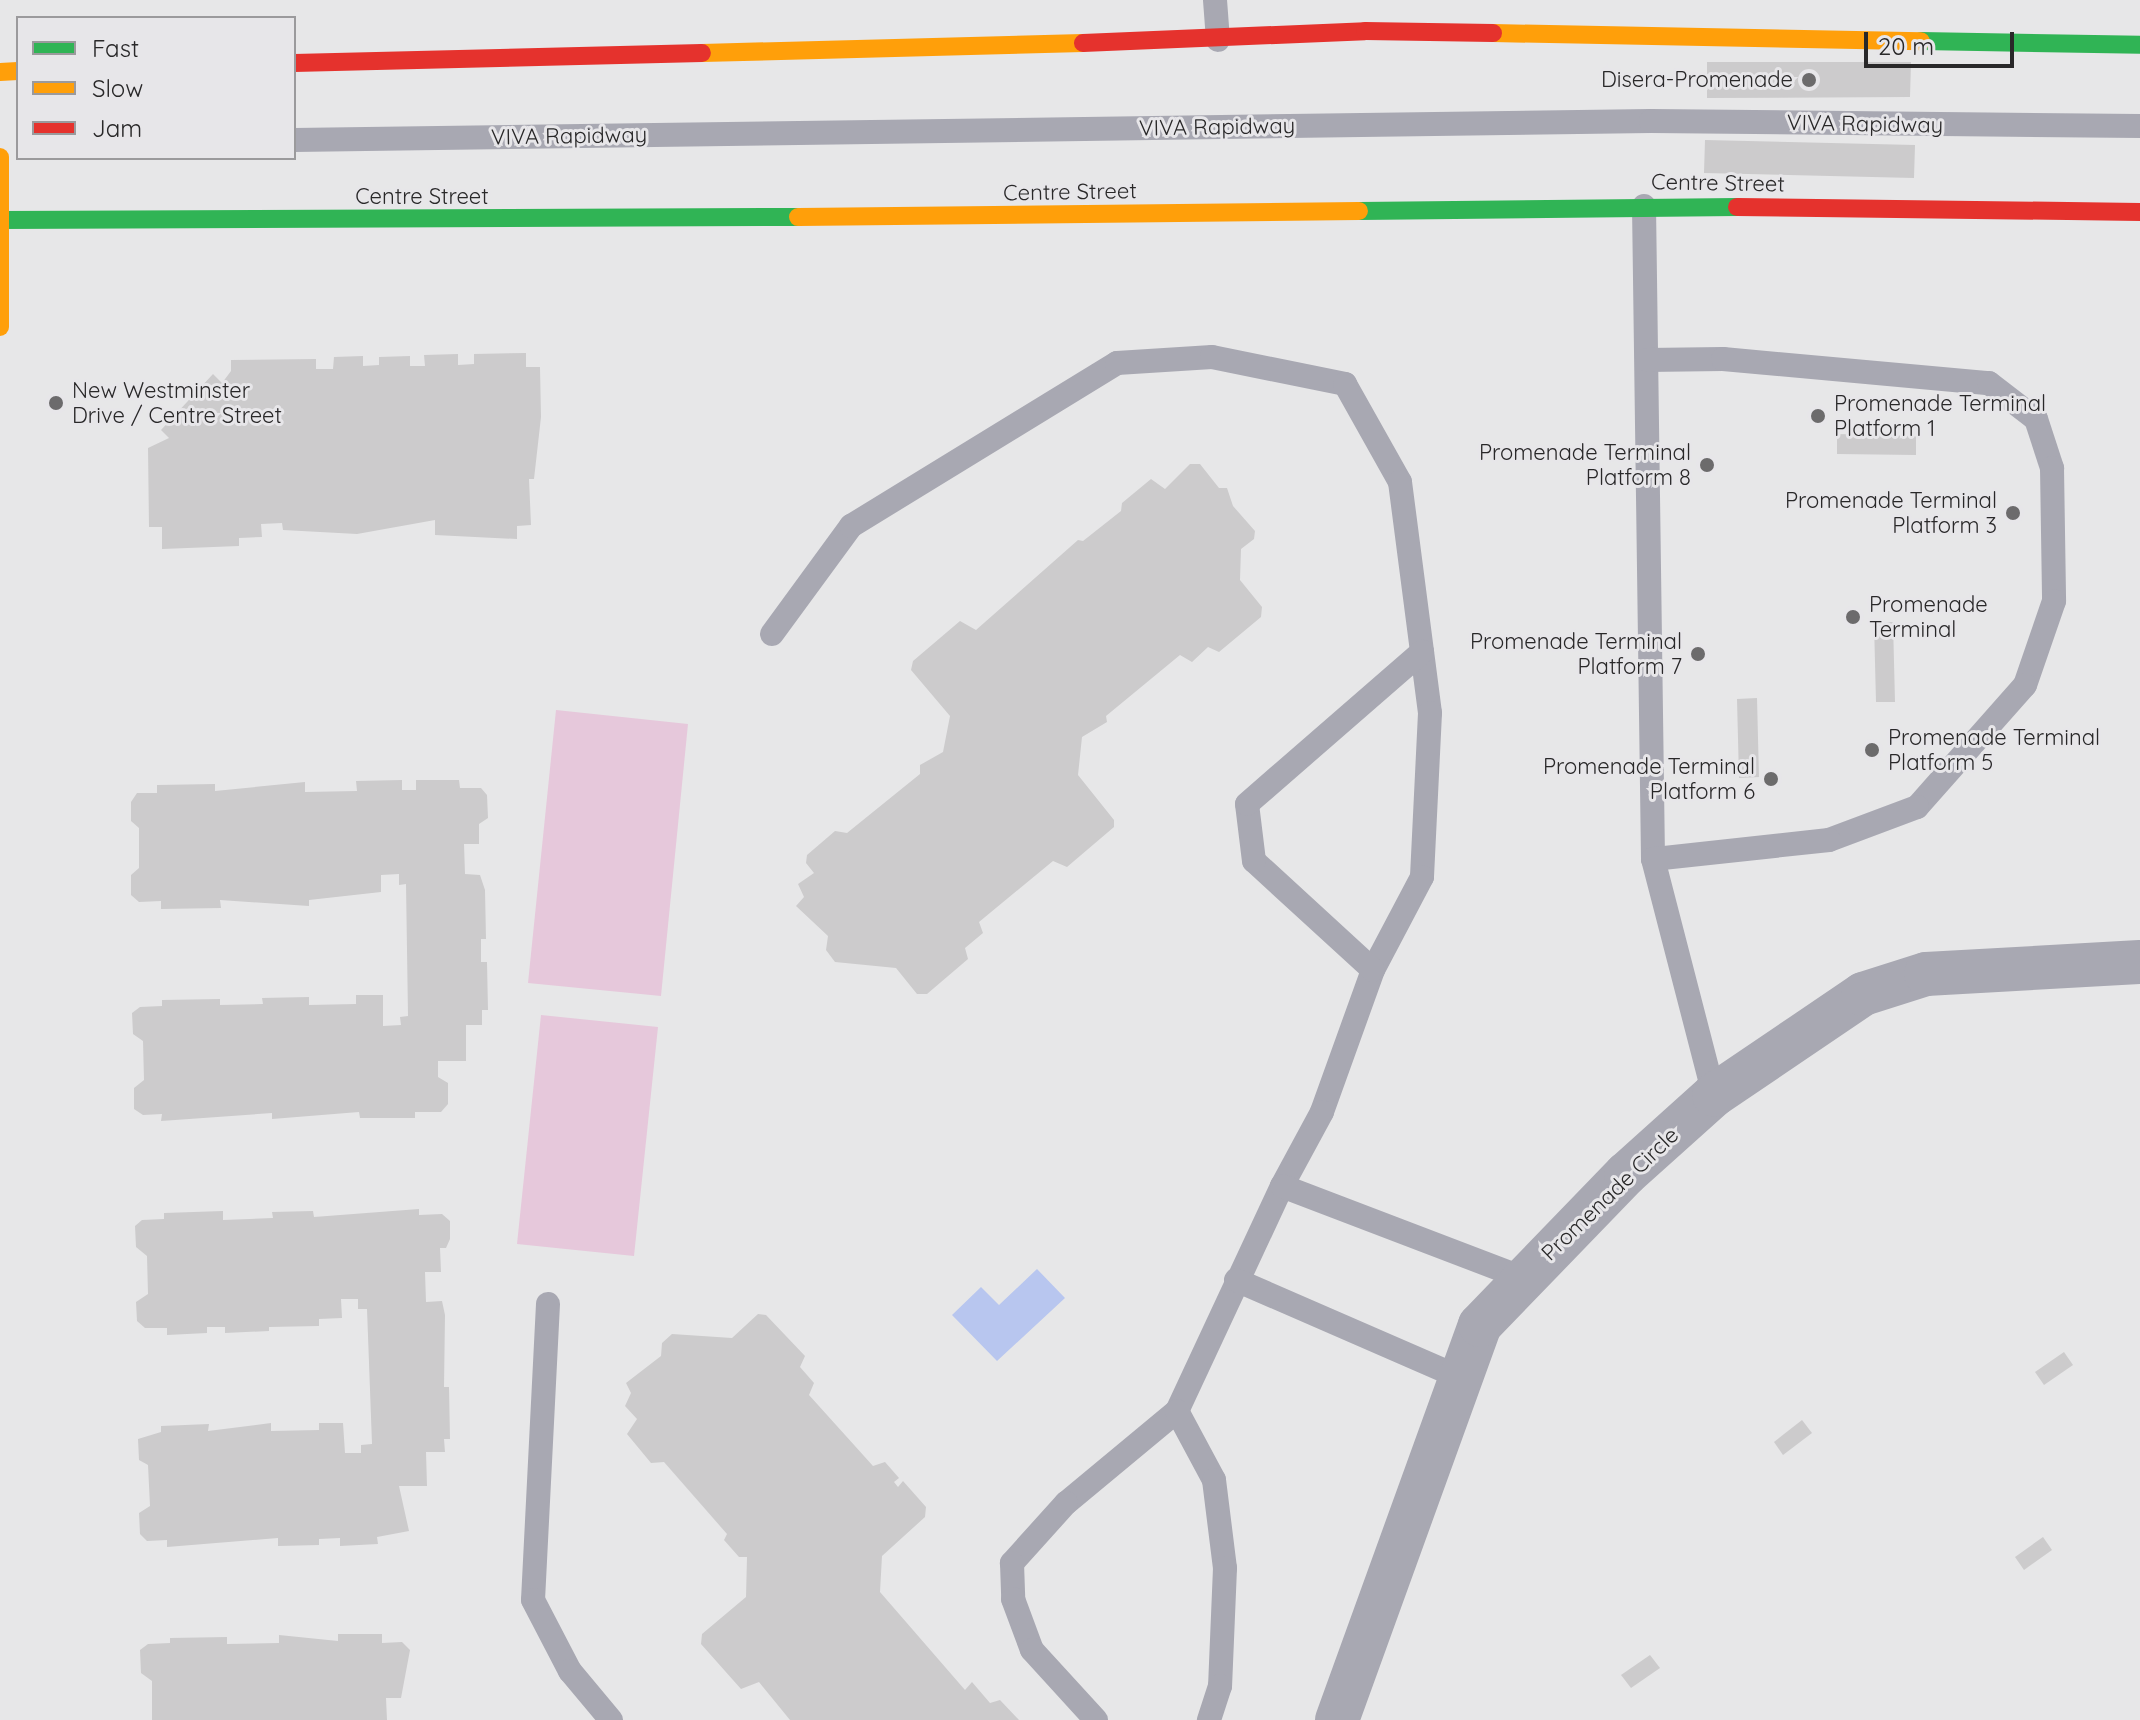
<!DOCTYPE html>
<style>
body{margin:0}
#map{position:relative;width:2140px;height:1720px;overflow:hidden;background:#e7e7e8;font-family:Quicksand,sans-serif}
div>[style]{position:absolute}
.green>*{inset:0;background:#e6c8db}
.water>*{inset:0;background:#b8c6ef}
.building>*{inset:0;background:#cccbcc}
.lane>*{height:24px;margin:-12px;padding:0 12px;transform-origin:12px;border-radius:12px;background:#a8a8b2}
.street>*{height:44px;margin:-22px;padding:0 22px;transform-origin:22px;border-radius:22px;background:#a8a8b2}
.fast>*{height:18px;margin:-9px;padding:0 9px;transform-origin:9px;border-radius:9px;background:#30b455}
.slow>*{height:18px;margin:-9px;padding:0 9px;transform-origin:9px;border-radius:9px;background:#ff9f0a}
.jam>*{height:18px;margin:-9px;padding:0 9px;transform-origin:9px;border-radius:9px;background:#e5322d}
.dots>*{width:22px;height:22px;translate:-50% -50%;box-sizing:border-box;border:4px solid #e7e6e9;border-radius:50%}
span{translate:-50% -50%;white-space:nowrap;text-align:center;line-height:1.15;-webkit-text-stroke:6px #e7e6e9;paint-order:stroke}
.poi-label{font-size:22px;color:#292829}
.right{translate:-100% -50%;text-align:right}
.left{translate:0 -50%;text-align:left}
.street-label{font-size:22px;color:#292829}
.legend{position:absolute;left:16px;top:16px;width:280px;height:144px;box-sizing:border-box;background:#e7e6e9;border:2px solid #9b9a9c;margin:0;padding:10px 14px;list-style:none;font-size:24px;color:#292829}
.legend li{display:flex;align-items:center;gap:16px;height:40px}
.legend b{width:40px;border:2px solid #9b9a9c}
.scale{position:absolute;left:1864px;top:32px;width:150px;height:36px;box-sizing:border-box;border:4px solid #292829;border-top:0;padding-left:10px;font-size:24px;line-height:28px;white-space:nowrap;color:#292829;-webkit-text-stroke:6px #e7e6e9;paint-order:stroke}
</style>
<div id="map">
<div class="green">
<i style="clip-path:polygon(556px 710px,688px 724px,661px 996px,528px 983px)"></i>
<i style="clip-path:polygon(541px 1015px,658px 1027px,634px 1256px,517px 1244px)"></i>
</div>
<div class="water">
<i style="clip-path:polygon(1037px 1269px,1065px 1298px,997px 1361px,952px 1315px,981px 1287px,999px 1305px)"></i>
</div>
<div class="building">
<i style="clip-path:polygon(1707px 62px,1911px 62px,1910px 97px,1707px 98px)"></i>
<i style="clip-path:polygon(1705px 140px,1915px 145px,1914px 178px,1704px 173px)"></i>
<i style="clip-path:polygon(526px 353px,526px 367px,540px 367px,541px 417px,534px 479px,529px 479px,531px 525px,517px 526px,517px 539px,435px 535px,435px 520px,357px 534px,283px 530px,282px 523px,261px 524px,262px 537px,239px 538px,239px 546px,162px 549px,162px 527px,149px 527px,148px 448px,169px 438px,161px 430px,213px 374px,222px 383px,231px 371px,231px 360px,316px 359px,316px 369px,333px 369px,334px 357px,363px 356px,363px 366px,379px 365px,379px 357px,410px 356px,410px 366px,425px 366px,424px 355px,458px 354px,458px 365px,474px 364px,474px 354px)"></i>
<i style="clip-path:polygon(1837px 434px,1916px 436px,1916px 455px,1837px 454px)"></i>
<i style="clip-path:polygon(1190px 464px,1200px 464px,1219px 488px,1227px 488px,1233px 506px,1255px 531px,1254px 539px,1241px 549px,1240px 580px,1262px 607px,1261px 617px,1219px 652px,1208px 647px,1192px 662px,1180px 655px,1106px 716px,1107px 722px,1082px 737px,1078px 775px,1114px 820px,1114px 827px,1067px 867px,1053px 861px,979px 922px,983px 933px,965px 948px,968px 959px,927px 994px,917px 994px,896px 968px,835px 962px,826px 950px,828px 936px,796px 906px,804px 897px,798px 884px,814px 873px,806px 863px,807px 855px,835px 831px,847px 833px,920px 774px,920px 765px,943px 752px,950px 716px,911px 670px,913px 661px,960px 621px,976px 630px,1078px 540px,1083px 541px,1121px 511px,1122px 503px,1151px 479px,1165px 489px)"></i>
<i style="clip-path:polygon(1893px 622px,1895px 702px,1876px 702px,1874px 623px)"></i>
<i style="clip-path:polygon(1757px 698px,1759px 777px,1739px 778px,1737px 699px)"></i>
<i style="clip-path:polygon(402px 780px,402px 790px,416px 790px,416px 780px,459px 780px,460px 788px,481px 788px,487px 795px,488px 818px,479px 824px,479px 844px,464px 844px,465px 874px,480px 875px,485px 890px,486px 939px,481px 939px,481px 962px,487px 962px,488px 1010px,482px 1010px,482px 1025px,466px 1025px,466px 1061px,438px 1061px,438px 1077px,448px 1083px,448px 1104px,441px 1112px,415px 1112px,415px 1118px,360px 1118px,359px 1112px,272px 1119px,272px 1113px,161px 1121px,162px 1114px,143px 1115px,134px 1109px,134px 1088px,144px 1080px,143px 1041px,133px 1034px,132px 1013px,140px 1007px,162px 1006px,162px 1000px,220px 999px,220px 1005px,263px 1004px,262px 998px,309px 997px,309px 1005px,356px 1004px,356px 995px,383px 995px,383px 1026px,401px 1025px,400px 1017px,408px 1016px,406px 884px,399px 885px,399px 874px,381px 875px,381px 892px,309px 900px,309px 906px,220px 900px,221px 908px,161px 909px,161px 901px,139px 902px,131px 895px,131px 875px,139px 868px,139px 828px,131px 821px,131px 802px,137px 793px,157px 793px,157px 785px,215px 784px,215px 791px,305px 782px,305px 792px,357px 791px,356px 781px)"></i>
<i style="clip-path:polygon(419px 1209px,419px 1215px,442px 1214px,450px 1221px,450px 1239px,446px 1248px,440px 1248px,441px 1272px,425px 1272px,426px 1302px,442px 1301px,445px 1315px,444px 1387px,449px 1387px,450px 1439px,444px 1439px,445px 1452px,426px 1452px,427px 1486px,399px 1486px,409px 1531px,377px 1537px,378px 1544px,340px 1546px,340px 1538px,319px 1539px,319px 1545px,278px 1546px,278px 1538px,167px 1547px,167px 1540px,147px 1541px,140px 1534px,139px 1513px,150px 1506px,148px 1465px,139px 1460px,138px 1439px,161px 1432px,161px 1426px,209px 1424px,208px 1431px,271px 1423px,271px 1431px,319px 1430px,319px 1423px,343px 1423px,345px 1453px,361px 1453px,361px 1445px,372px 1444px,367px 1309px,358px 1309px,358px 1299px,341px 1299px,342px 1318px,319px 1319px,319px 1326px,269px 1327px,269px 1331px,225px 1333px,225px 1327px,207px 1327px,207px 1333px,167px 1335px,167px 1328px,145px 1328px,137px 1321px,136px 1302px,148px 1294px,147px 1256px,136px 1247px,135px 1226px,142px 1220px,164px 1219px,164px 1213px,223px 1211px,223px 1220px,273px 1218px,272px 1212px,313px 1211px,314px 1217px)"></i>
<i style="clip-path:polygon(758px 1314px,766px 1315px,805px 1356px,800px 1367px,814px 1383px,809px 1395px,873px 1466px,885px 1462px,899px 1478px,894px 1482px,898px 1487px,903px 1481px,926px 1507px,925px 1517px,882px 1556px,880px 1592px,965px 1690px,972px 1682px,990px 1703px,1000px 1700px,1019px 1720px,790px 1720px,759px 1682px,741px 1689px,701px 1644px,702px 1634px,746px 1597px,747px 1557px,739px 1557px,724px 1540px,727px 1534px,664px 1462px,651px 1463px,627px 1434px,637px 1419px,625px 1406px,631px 1393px,626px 1383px,661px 1356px,662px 1343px,672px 1334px,732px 1338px)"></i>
<i style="clip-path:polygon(2064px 1352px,2073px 1365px,2044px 1385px,2035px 1372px)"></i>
<i style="clip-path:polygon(1802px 1420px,1812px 1433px,1783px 1455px,1774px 1442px)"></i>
<i style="clip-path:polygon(2043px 1537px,2052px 1550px,2024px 1570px,2015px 1557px)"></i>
<i style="clip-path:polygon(338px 1634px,382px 1634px,382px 1643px,402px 1642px,410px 1650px,401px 1698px,386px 1698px,387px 1720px,152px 1720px,152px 1681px,141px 1673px,140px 1650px,148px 1644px,170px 1643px,170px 1638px,227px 1637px,227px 1644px,279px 1643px,279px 1635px,338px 1641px)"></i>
<i style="clip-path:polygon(1650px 1655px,1660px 1668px,1631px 1688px,1621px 1675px)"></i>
</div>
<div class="lane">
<i style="left:1215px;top:0;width:40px;rotate:85.7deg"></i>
<i style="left:294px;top:140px;width:1357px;rotate:-0.8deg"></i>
<i style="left:1651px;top:121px;width:489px;rotate:0.6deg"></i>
<i style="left:1644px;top:206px;width:653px;rotate:89.21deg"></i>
<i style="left:1653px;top:859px;width:244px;rotate:75.5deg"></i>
<i style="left:1647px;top:360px;width:76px;rotate:-0.8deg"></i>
<i style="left:1723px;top:359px;width:267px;rotate:5.2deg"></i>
<i style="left:1989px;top:383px;width:59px;rotate:37.5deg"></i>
<i style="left:2036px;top:419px;width:52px;rotate:71.9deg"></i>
<i style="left:2052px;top:468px;width:133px;rotate:89.1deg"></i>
<i style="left:2054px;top:601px;width:89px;rotate:109deg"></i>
<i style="left:2025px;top:685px;width:163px;rotate:131.5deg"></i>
<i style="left:1917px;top:807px;width:94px;rotate:159.4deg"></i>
<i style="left:1829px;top:840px;width:177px;rotate:173.8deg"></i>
<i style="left:772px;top:634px;width:134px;rotate:-53.8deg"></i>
<i style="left:851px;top:526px;width:312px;rotate:-31.5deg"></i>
<i style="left:1117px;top:363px;width:95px;rotate:-3.6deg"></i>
<i style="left:1212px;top:357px;width:136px;rotate:11.5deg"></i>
<i style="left:1345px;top:384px;width:112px;rotate:60.7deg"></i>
<i style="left:1400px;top:482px;width:233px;rotate:82.6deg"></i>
<i style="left:1430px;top:713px;width:164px;rotate:92.8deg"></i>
<i style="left:1422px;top:877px;width:105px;rotate:117.8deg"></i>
<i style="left:1373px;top:970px;width:151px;rotate:109.8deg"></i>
<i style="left:1322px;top:1112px;width:84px;rotate:118.4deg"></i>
<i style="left:1282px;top:1186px;width:248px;rotate:115deg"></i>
<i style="left:1177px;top:1411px;width:144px;rotate:140.3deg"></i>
<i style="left:1066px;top:1503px;width:81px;rotate:132deg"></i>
<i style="left:1012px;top:1563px;width:36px;rotate:88deg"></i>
<i style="left:1013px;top:1599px;width:54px;rotate:69.6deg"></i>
<i style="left:1032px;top:1650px;width:95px;rotate:47.6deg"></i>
<i style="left:1373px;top:970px;width:161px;rotate:-137.5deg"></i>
<i style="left:1254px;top:861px;width:57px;rotate:-97deg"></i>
<i style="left:1247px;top:804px;width:232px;rotate:-41deg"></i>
<i style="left:1282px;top:1186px;width:260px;rotate:20.9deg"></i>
<i style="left:1236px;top:1280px;width:245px;rotate:23.5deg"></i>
<i style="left:548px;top:1304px;width:296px;rotate:92.9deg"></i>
<i style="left:533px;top:1600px;width:80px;rotate:62.5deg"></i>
<i style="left:570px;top:1671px;width:64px;rotate:50.1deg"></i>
<i style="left:1177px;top:1411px;width:78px;rotate:61.8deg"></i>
<i style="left:1214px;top:1480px;width:89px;rotate:82.9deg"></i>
<i style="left:1225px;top:1568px;width:118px;rotate:92.4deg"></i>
<i style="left:1220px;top:1686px;width:36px;rotate:108deg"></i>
</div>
<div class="street">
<i style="left:1337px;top:1720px;width:420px;rotate:-70.1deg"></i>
<i style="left:1480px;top:1325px;width:210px;rotate:-46deg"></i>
<i style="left:1626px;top:1174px;width:118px;rotate:-41.9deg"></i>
<i style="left:1714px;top:1095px;width:180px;rotate:-34.1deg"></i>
<i style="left:1863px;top:994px;width:66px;rotate:-17.6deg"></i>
<i style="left:1926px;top:974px;width:214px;rotate:-3.2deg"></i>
</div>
<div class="fast">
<i style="left:1921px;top:41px;width:219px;rotate:1deg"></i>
<i style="left:1359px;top:211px;width:378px;rotate:-0.6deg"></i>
<i style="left:0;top:220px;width:798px;rotate:-0.22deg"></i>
</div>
<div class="slow">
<i style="left:1493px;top:33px;width:428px;rotate:1.1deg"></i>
<i style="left:702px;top:53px;width:381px;rotate:-1.5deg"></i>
<i style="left:0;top:72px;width:18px;rotate:-3deg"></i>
<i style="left:0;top:157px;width:170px;rotate:90deg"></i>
<i style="left:798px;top:217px;width:561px;rotate:-0.61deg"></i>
</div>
<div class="jam">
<i style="left:1083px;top:43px;width:282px;rotate:-2.4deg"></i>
<i style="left:1365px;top:31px;width:128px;rotate:0.9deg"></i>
<i style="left:294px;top:63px;width:408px;rotate:-1.4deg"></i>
<i style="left:1737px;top:207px;width:403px;rotate:0.7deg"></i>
</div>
<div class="dots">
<i style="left:1809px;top:80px;background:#6c6b6c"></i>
<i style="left:56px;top:403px;background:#6c6b6c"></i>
<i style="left:1818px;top:416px;background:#6c6b6c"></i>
<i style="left:1707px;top:465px;background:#6c6b6c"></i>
<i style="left:2013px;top:513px;background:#6c6b6c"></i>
<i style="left:1853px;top:617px;background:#6c6b6c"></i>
<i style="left:1698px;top:654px;background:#6c6b6c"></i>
<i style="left:1872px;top:750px;background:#6c6b6c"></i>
<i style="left:1771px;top:779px;background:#6c6b6c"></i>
</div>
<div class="poi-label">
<span class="right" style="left:1793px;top:80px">Disera-Promenade</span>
<span class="left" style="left:72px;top:403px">New Westminster<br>Drive / Centre Street</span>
<span class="left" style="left:1834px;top:416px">Promenade Terminal<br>Platform 1</span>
<span class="right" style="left:1691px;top:465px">Promenade Terminal<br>Platform 8</span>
<span class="right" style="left:1997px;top:513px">Promenade Terminal<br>Platform 3</span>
<span class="left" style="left:1869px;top:617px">Promenade<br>Terminal</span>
<span class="right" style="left:1682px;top:654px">Promenade Terminal<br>Platform 7</span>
<span class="left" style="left:1888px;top:750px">Promenade Terminal<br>Platform 5</span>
<span class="right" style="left:1755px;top:779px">Promenade Terminal<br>Platform 6</span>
</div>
<div class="street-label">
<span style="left:1865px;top:124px;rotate:1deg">VIVA Rapidway</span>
<span style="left:1217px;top:127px;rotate:-1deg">VIVA Rapidway</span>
<span style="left:569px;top:136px;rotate:-1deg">VIVA Rapidway</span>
<span style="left:1718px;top:183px;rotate:1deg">Centre Street</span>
<span style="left:1070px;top:192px;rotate:-1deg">Centre Street</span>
<span style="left:422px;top:197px">Centre Street</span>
<span style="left:1610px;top:1194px;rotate:-44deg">Promenade Circle</span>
</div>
<ul class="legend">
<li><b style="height:10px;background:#30b455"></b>Fast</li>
<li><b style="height:10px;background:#ff9f0a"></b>Slow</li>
<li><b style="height:10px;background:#e5322d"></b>Jam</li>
</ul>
<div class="scale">20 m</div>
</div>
